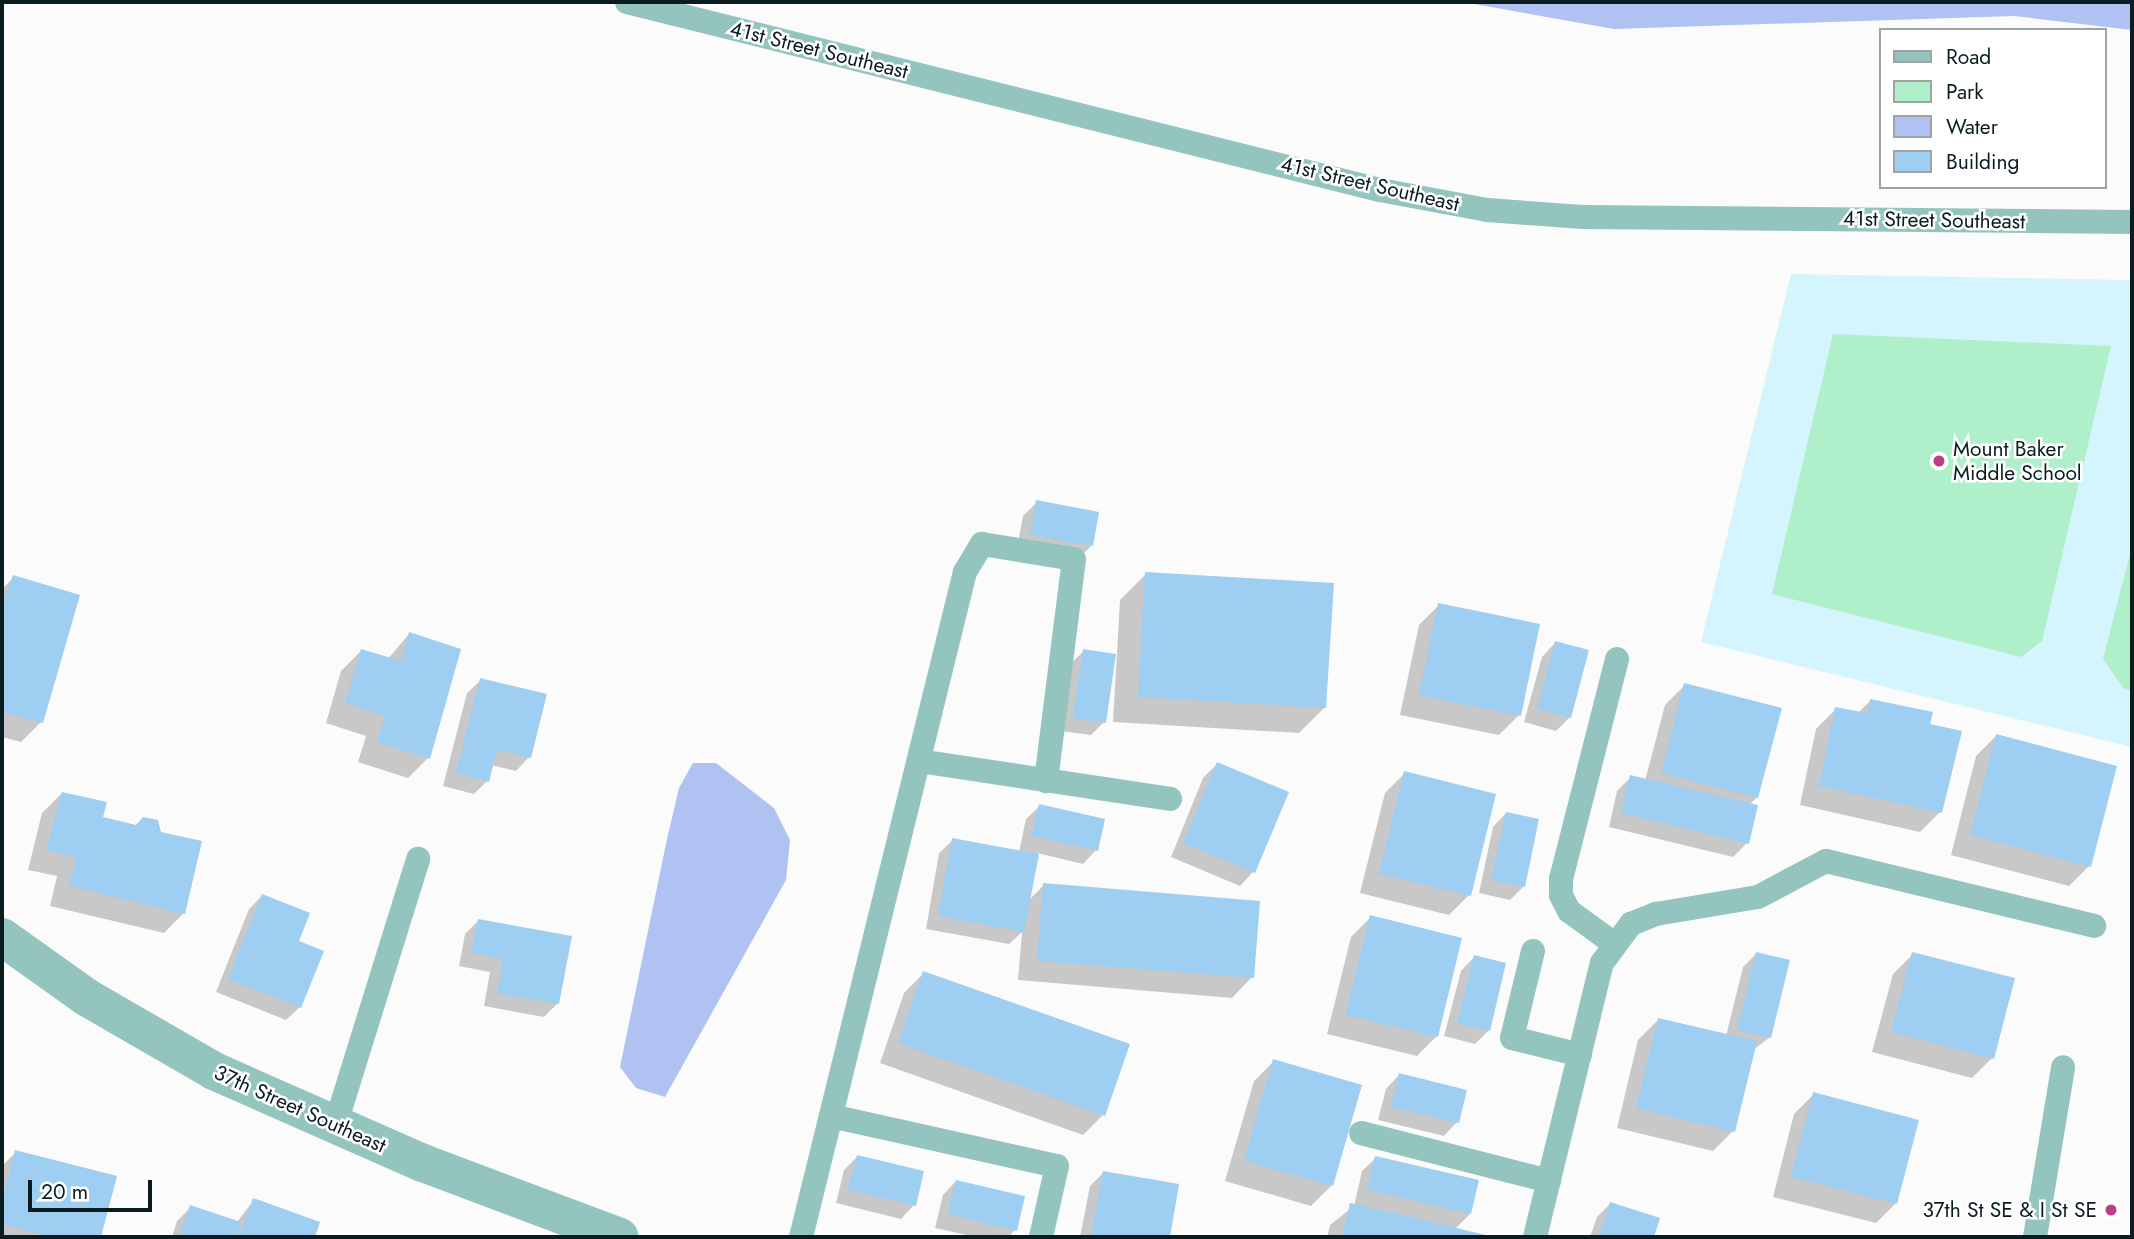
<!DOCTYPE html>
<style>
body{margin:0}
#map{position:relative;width:2134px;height:1239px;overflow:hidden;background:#fbfbfb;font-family:Jost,sans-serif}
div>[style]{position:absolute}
.built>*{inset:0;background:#d4f5fd}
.green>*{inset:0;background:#aff0ca}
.water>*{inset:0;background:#afc2f2}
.shadow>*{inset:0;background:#0003}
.building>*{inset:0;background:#9ecef2}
.service>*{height:24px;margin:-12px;padding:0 12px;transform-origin:12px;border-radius:12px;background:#93c4be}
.minor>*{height:38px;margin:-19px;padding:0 19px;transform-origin:19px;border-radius:19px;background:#93c4be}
.dots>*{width:19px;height:19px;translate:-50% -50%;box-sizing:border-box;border:4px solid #fff;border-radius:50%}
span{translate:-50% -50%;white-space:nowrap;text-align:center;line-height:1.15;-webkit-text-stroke:5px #fff;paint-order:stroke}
.street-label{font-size:21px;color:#0a1c20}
.poi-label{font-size:21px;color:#0a1c20}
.left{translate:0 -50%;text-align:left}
.right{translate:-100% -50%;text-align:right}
.frame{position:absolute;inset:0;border:4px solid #0a1c20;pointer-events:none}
.legend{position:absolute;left:1879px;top:28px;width:228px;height:161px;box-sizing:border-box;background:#fff;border:2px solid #9da4a6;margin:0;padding:9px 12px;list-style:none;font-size:21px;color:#0a1c20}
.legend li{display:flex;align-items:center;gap:14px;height:35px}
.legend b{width:35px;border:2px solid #9da4a6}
.scale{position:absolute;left:28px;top:1180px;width:124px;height:32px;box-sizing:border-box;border:4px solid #0a1c20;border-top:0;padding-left:9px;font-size:21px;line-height:24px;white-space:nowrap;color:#0a1c20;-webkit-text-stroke:5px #fff;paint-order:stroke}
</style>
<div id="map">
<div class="built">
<i style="clip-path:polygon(1791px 274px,2132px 280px,2132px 747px,1701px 642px)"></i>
</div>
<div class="green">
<i style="clip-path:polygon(1833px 334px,2111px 346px,2042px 641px,2021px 657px,1772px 594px)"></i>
<i style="clip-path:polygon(2132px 546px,2132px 691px,2124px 689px,2103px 659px)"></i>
</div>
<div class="water">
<i style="clip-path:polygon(1463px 2px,2132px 2px,2132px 30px,2014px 16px,1614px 29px)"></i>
<i style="clip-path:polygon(693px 763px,716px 763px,774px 808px,790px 840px,786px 880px,665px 1097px,636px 1088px,620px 1067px,667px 839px,679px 788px)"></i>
</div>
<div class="shadow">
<i style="clip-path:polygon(1037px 502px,1091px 546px,1078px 559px,1017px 548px,1023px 516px)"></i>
<i style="clip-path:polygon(1146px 574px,1325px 707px,1299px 733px,1113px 722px,1120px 600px)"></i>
<i style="clip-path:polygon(14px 577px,41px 722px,21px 742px,2px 737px,2px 589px)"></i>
<i style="clip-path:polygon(1439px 605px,1519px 715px,1499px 735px,1400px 715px,1419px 625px)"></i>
<i style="clip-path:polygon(409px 634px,428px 758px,408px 778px,358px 762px,366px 736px,326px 723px,341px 671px,361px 651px,388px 659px)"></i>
<i style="clip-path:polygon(1555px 643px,1570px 717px,1556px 731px,1524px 722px,1542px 657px)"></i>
<i style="clip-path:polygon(1084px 651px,1104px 722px,1091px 735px,1060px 731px,1070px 664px)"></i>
<i style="clip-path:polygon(481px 680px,529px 757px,516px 771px,491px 765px,487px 781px,474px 794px,443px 786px,467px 693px)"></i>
<i style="clip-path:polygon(1685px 685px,1757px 797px,1749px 805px,1747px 843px,1733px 857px,1609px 827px,1617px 791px,1631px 777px,1645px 781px,1665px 705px)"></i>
<i style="clip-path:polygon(1870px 701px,1928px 725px,1940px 812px,1920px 832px,1800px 805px,1816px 729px,1836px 709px,1858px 713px)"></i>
<i style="clip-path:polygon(1996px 736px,2089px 866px,2069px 886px,1951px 855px,1976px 756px)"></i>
<i style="clip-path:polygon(1217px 764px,1253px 872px,1240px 886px,1171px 857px,1203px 778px)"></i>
<i style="clip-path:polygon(1405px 773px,1469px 895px,1449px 915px,1360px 893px,1385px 793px)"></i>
<i style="clip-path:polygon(62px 793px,101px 819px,136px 827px,184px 913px,164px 933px,50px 906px,57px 876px,28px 870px,42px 813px)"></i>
<i style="clip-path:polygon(1040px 806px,1096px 850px,1083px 864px,1037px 853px,1028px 901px,1044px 885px,1252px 977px,1232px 998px,1018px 980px,1022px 932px,1009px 944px,926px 929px,939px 853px,953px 840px,1019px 852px,1026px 819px)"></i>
<i style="clip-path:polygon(1506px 813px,1524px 886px,1510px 900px,1479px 893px,1493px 827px)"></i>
<i style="clip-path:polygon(262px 896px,297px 942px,300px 1007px,286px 1020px,216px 992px,249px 909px)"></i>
<i style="clip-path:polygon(1371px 917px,1437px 1036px,1417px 1056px,1327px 1034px,1351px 937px)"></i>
<i style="clip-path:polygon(478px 921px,558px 1003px,544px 1017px,484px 1006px,490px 972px,459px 966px,465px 934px)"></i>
<i style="clip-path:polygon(1756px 954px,1770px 1037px,1753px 1050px,1733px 1131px,1713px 1151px,1617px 1128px,1638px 1040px,1658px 1020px,1726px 1036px,1743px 967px)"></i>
<i style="clip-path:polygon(1913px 954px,1992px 1058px,1972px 1078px,1872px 1052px,1893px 974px)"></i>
<i style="clip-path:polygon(1474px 957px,1488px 1031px,1475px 1044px,1444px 1036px,1461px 971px)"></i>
<i style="clip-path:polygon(924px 973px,1103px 1115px,1083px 1135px,880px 1063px,904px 993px)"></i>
<i style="clip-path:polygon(1274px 1061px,1331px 1186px,1311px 1206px,1225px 1181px,1254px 1081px)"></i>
<i style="clip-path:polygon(1399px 1075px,1457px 1122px,1444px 1136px,1378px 1120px,1386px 1089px)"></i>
<i style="clip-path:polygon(1814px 1094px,1896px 1203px,1876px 1223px,1773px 1197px,1794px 1114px)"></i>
<i style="clip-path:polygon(16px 1152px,115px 1178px,100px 1237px,2px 1237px,2px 1166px)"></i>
<i style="clip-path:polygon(857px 1157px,914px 1205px,901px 1219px,836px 1203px,844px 1170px)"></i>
<i style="clip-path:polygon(1376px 1158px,1470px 1214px,1454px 1230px,1486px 1237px,1327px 1237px,1330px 1225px,1354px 1206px,1362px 1171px)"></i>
<i style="clip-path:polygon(1103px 1173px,1177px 1186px,1168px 1237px,1080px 1237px,1090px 1186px)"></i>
<i style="clip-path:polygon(956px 1181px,1015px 1230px,1008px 1237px,976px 1237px,935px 1228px,943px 1195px)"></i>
<i style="clip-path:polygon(254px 1200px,318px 1223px,313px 1237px,172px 1237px,177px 1221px,191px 1207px,237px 1222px)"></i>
<i style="clip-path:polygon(1610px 1204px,1658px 1219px,1652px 1237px,1590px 1237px,1597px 1217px)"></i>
</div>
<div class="building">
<i style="clip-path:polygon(1036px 500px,1099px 512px,1093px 546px,1030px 535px)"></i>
<i style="clip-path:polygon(1145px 572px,1334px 583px,1326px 708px,1138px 697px)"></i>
<i style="clip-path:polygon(13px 575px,80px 595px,43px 723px,2px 712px,2px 607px)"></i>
<i style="clip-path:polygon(1438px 603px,1540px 624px,1521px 716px,1419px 695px)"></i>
<i style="clip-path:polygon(409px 632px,461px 649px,430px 759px,377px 742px,385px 716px,345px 703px,361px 649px,401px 661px)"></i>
<i style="clip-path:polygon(1555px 641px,1589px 650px,1571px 718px,1537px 709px)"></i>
<i style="clip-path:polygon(1083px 649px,1116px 654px,1106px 723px,1073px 718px)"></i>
<i style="clip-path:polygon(480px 678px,547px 694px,531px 758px,497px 750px,489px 782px,456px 773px)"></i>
<i style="clip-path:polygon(1684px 683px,1782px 708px,1758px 798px,1661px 773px)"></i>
<i style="clip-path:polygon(1870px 699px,1933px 712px,1930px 724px,1962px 731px,1942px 813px,1819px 786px,1835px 707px,1867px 713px)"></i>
<i style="clip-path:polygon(1996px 734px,2117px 766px,2091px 867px,1970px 835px)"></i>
<i style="clip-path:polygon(1217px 762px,1289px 792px,1255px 873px,1183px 843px)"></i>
<i style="clip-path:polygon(1404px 771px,1496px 794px,1471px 896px,1379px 874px)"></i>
<i style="clip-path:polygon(1630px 775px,1758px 805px,1749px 844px,1621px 813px)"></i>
<i style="clip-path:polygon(62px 792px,107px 802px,103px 817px,136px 825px,143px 817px,158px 820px,161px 832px,202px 841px,185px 914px,69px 886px,76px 857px,46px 850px)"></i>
<i style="clip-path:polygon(1039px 804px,1105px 819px,1098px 851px,1032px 836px)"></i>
<i style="clip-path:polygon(1506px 812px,1539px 819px,1525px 887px,1491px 880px)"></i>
<i style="clip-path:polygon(952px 838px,1039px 854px,1024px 932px,938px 916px)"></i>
<i style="clip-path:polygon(1043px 883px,1260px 901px,1254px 978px,1037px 961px)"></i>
<i style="clip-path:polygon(262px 894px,310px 913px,299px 941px,324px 951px,301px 1008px,228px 979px)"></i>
<i style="clip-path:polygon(1370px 915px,1462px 938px,1438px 1037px,1345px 1015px)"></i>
<i style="clip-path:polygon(478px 919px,572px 936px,559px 1004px,497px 993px,503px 959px,471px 953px)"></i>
<i style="clip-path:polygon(1756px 952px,1790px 960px,1771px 1038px,1737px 1030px)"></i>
<i style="clip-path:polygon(1912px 952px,2015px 978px,1994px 1059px,1891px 1032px)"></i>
<i style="clip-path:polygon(1474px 955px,1506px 963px,1490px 1031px,1457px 1023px)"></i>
<i style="clip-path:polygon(923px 971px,1130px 1044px,1105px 1116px,898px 1043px)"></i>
<i style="clip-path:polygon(1658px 1018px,1757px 1041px,1735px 1132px,1636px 1108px)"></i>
<i style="clip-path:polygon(1273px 1059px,1362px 1085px,1333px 1186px,1244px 1161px)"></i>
<i style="clip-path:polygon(1399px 1073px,1467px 1090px,1459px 1123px,1391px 1107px)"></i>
<i style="clip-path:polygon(1813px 1092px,1919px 1120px,1897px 1204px,1791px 1177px)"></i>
<i style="clip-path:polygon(15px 1150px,117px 1176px,101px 1237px,51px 1237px,2px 1224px,2px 1203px)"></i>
<i style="clip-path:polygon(857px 1155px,924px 1171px,916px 1206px,848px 1190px)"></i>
<i style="clip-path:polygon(1375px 1156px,1479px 1180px,1471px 1214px,1367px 1190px)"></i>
<i style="clip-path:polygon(1103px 1171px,1179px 1184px,1170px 1237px,1091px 1237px)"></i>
<i style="clip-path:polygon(956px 1180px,1025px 1196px,1017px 1231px,948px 1214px)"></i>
<i style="clip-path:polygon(253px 1198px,320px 1222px,315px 1237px,239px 1237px)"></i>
<i style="clip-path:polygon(1610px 1202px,1660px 1218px,1654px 1237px,1599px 1237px)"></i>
<i style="clip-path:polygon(1350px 1203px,1490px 1236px,1489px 1237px,1342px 1237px)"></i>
<i style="clip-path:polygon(190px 1205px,241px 1222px,236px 1237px,180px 1237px)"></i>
</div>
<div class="service">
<i style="left:627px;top:2px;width:776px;rotate:14.02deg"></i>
<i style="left:1380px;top:190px;width:109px;rotate:10.6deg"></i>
<i style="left:1487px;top:210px;width:96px;rotate:4.2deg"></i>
<i style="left:1583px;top:217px;width:549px;rotate:0.52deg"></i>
<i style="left:919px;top:761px;width:254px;rotate:8.6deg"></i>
<i style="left:1613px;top:943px;width:54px;rotate:-144deg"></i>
<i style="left:1569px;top:911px;width:18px;rotate:-117deg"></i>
<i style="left:1561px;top:895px;width:16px;rotate:-90deg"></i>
<i style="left:1561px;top:879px;width:227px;rotate:-75.7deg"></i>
<i style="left:1533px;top:951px;width:89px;rotate:103.6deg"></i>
<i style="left:1512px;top:1038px;width:70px;rotate:14deg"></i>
<i style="left:831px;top:1116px;width:231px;rotate:12.5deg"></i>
<i style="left:1057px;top:1166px;width:73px;rotate:102.7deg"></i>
<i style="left:335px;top:1126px;width:280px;rotate:-72.7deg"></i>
<i style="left:1361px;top:1133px;width:194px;rotate:14.3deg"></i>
<i style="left:801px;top:1237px;width:685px;rotate:-76.15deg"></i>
<i style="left:965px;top:572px;width:33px;rotate:-59deg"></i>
<i style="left:982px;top:544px;width:93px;rotate:9.3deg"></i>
<i style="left:1074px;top:559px;width:224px;rotate:97.2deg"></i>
<i style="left:1535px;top:1237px;width:282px;rotate:-76.3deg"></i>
<i style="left:1602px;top:963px;width:49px;rotate:-53.4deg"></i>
<i style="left:1631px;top:924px;width:27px;rotate:-22deg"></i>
<i style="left:1656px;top:914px;width:103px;rotate:-9.5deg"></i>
<i style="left:1758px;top:897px;width:77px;rotate:-27.9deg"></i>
<i style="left:1826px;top:861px;width:276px;rotate:13.6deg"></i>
<i style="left:2035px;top:1237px;width:172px;rotate:-80.6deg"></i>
</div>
<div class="minor">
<i style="left:2px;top:937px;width:103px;rotate:35.5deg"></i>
<i style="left:86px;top:997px;width:148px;rotate:30deg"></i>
<i style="left:214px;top:1071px;width:228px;rotate:23.8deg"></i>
<i style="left:423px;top:1163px;width:210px;rotate:20.6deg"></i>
</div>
<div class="dots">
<i style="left:1939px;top:461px;background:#bf3d85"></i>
<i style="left:2111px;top:1210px;background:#bf3d85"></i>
</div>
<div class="street-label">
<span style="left:819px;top:50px;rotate:14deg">41st Street Southeast</span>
<span style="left:1370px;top:184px;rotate:13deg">41st Street Southeast</span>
<span style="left:1934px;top:220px;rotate:1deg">41st Street Southeast</span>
<span style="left:300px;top:1109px;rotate:24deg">37th Street Southeast</span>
</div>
<div class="poi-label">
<span class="left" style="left:1953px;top:461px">Mount Baker<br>Middle School</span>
<span class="right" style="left:2097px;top:1210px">37th St SE &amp; I St SE</span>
</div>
<div class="frame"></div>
<ul class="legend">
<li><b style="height:9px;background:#93c4be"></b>Road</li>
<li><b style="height:19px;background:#aff0ca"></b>Park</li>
<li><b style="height:19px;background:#afc2f2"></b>Water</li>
<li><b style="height:19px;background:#9ecef2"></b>Building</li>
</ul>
<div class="scale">20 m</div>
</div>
